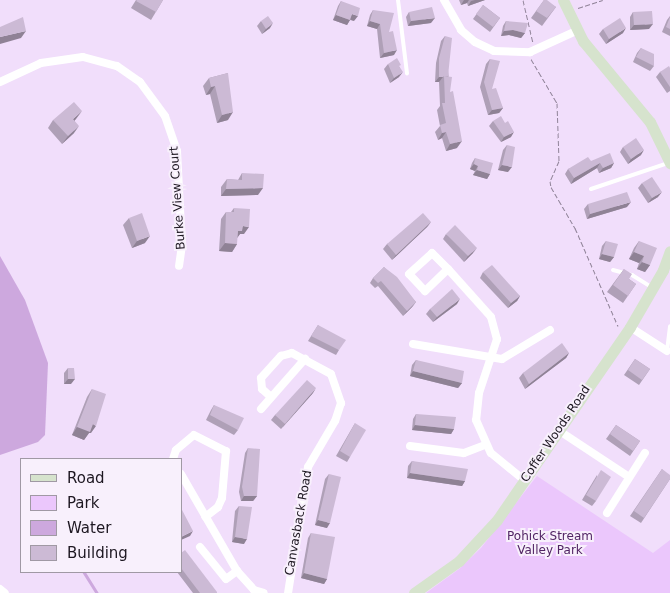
<!DOCTYPE html>
<style>
body{margin:0}
#map{position:relative;width:670px;height:593px;overflow:hidden;background:#f1defb;font-family:"DejaVu Sans",sans-serif}
div>[style]{position:absolute}
.green>*{inset:0;background:#ebc7fc}
.water>*{inset:0;background:#cda8de}
.stream>*{height:2.5px;margin:-1.25px;padding:0 1.25px;transform-origin:1.25px;border-radius:1.25px;background:#cda8de}
.path>*{height:1px;margin-top:-0.5px;transform-origin:0;background:repeating-linear-gradient(90deg,#908398 0 5px,transparent 0 7.5px)}
.lane>*{height:4px;margin:-2px;padding:0 2px;transform-origin:2px;border-radius:2px;background:#fff}
.street>*{height:8px;margin:-4px;padding:0 4px;transform-origin:4px;border-radius:4px;background:#fff}
.secondary>*{height:11px;margin:-5.5px;padding:0 5.5px;transform-origin:5.5px;border-radius:5.5px;background:#d6e3cd}
.wall>*{inset:0;background:#afa0b7}
.shaded-wall>*{inset:0;background:#8f8295}
.building>*{inset:0;background:#ccbad5}
span{translate:-50% -50%;white-space:nowrap;text-align:center;line-height:1.15;-webkit-text-stroke:4px #f8f0fc;paint-order:stroke}
.street-label{font-size:12px;color:#1d1721}
.park-label{font-size:12px;color:#522565}
.legend{position:absolute;left:20px;top:458px;width:162px;height:115px;box-sizing:border-box;background:#f8f0fc;border:1px solid #a099a4;margin:0;padding:6px 9px;list-style:none;font-size:15px;color:#1d1721}
.legend li{display:flex;align-items:center;gap:10px;height:25px}
.legend b{width:25px;border:1px solid #a099a4}
</style>
<div id="map">
<div class="green">
<i style="clip-path:polygon(537px 476px,653px 553px,670px 540px,670px 593px,426px 593px,459px 569px,481px 548px)"></i>
</div>
<div class="water">
<i style="clip-path:polygon(0 256px,25px 300px,48px 363px,45px 435px,38px 442px,0 455px)"></i>
</div>
<div class="stream">
<i style="left:84px;top:572px;width:25px;rotate:58deg"></i>
</div>
<div class="path">
<i style="left:523px;top:0;width:44px;rotate:76.9deg"></i>
<i style="left:578px;top:8px;width:26px;rotate:-18deg"></i>
<i style="left:531px;top:59px;width:51px;rotate:59.4deg"></i>
<i style="left:557px;top:103px;width:58px;rotate:88deg"></i>
<i style="left:559px;top:161px;width:22px;rotate:114deg"></i>
<i style="left:550px;top:181px;width:6px;rotate:81deg"></i>
<i style="left:551px;top:187px;width:48px;rotate:59.7deg"></i>
<i style="left:575px;top:228px;width:107px;rotate:66.3deg"></i>
</div>
<div class="lane">
<i style="left:398px;top:0;width:74px;rotate:83deg"></i>
<i style="left:591px;top:189px;width:81px;rotate:-18.7deg"></i>
<i style="left:613px;top:270px;width:20px;rotate:15deg"></i>
<i style="left:632px;top:275px;width:22px;rotate:32deg"></i>
<i style="left:667px;top:351px;width:25px;rotate:-83deg"></i>
</div>
<div class="street">
<i style="left:444px;top:0;width:34px;rotate:60deg"></i>
<i style="left:461px;top:30px;width:18px;rotate:41deg"></i>
<i style="left:475px;top:42px;width:21px;rotate:25deg"></i>
<i style="left:494px;top:51px;width:36px;rotate:2deg"></i>
<i style="left:530px;top:52px;width:51px;rotate:-24.5deg"></i>
<i style="left:0;top:82px;width:45px;rotate:-24.9deg"></i>
<i style="left:41px;top:63px;width:42px;rotate:-8.1deg"></i>
<i style="left:83px;top:57px;width:35px;rotate:15deg"></i>
<i style="left:117px;top:66px;width:28px;rotate:35deg"></i>
<i style="left:140px;top:82px;width:42px;rotate:53.7deg"></i>
<i style="left:165px;top:116px;width:37px;rotate:71deg"></i>
<i style="left:177px;top:151px;width:94px;rotate:87deg"></i>
<i style="left:182px;top:245px;width:21px;rotate:98deg"></i>
<i style="left:448px;top:269px;width:32px;rotate:136deg"></i>
<i style="left:425px;top:291px;width:23px;rotate:-133deg"></i>
<i style="left:409px;top:274px;width:31px;rotate:-42deg"></i>
<i style="left:432px;top:253px;width:23px;rotate:45deg"></i>
<i style="left:448px;top:269px;width:64px;rotate:48.1deg"></i>
<i style="left:491px;top:317px;width:23px;rotate:75deg"></i>
<i style="left:497px;top:339px;width:57px;rotate:108.4deg"></i>
<i style="left:479px;top:393px;width:27px;rotate:96deg"></i>
<i style="left:476px;top:420px;width:36px;rotate:66deg"></i>
<i style="left:491px;top:453px;width:43px;rotate:39.3deg"></i>
<i style="left:630px;top:327px;width:44px;rotate:33deg"></i>
<i style="left:413px;top:344px;width:90px;rotate:9.6deg"></i>
<i style="left:502px;top:359px;width:56px;rotate:-31.1deg"></i>
<i style="left:271px;top:397px;width:12px;rotate:-138deg"></i>
<i style="left:262px;top:389px;width:11px;rotate:-95deg"></i>
<i style="left:261px;top:378px;width:30px;rotate:-48deg"></i>
<i style="left:281px;top:356px;width:11px;rotate:-15deg"></i>
<i style="left:292px;top:353px;width:44px;rotate:28.3deg"></i>
<i style="left:331px;top:374px;width:31px;rotate:71deg"></i>
<i style="left:341px;top:403px;width:19px;rotate:108deg"></i>
<i style="left:335px;top:421px;width:53px;rotate:120.4deg"></i>
<i style="left:308px;top:467px;width:128px;rotate:99deg"></i>
<i style="left:261px;top:409px;width:67px;rotate:-48.7deg"></i>
<i style="left:558px;top:430px;width:85px;rotate:33.5deg"></i>
<i style="left:410px;top:446px;width:54px;rotate:7.4deg"></i>
<i style="left:464px;top:453px;width:22px;rotate:-21deg"></i>
<i style="left:173px;top:459px;width:9px;rotate:-72deg"></i>
<i style="left:176px;top:450px;width:23px;rotate:-40deg"></i>
<i style="left:194px;top:435px;width:36px;rotate:27deg"></i>
<i style="left:226px;top:451px;width:47px;rotate:94.9deg"></i>
<i style="left:222px;top:498px;width:10px;rotate:114deg"></i>
<i style="left:218px;top:507px;width:16px;rotate:142deg"></i>
<i style="left:181px;top:474px;width:112px;rotate:60deg"></i>
<i style="left:237px;top:571px;width:25px;rotate:48deg"></i>
<i style="left:254px;top:590px;width:10px;rotate:17deg"></i>
<i style="left:607px;top:513px;width:71px;rotate:-57.7deg"></i>
<i style="left:200px;top:547px;width:41px;rotate:50.9deg"></i>
<i style="left:226px;top:579px;width:14px;rotate:-36deg"></i>
<i style="left:0;top:589px;width:6px;rotate:39deg"></i>
</div>
<div class="secondary">
<i style="left:563px;top:0;width:46px;rotate:64deg"></i>
<i style="left:583px;top:41px;width:105px;rotate:50.4deg"></i>
<i style="left:650px;top:122px;width:46px;rotate:64deg"></i>
<i style="left:414px;top:593px;width:55px;rotate:-35.4deg"></i>
<i style="left:459px;top:561px;width:56px;rotate:-47.2deg"></i>
<i style="left:497px;top:520px;width:234px;rotate:-55.4deg"></i>
<i style="left:630px;top:327px;width:66px;rotate:-59.9deg"></i>
<i style="left:663px;top:270px;width:20px;rotate:-70deg"></i>
</div>
<div class="wall">
<i style="clip-path:polygon(136px 0,163px 0,151px 20px,131px 8px)"></i>
<i style="clip-path:polygon(459px 0,485px 0,468px 6px,467px 3px,461px 5px)"></i>
<i style="clip-path:polygon(544px 0,556px 7px,542px 26px,531px 18px)"></i>
<i style="clip-path:polygon(341px 1px,354px 21px,350px 20px,347px 25px,333px 20px,338px 6px)"></i>
<i style="clip-path:polygon(483px 5px,500px 18px,490px 32px,473px 19px)"></i>
<i style="clip-path:polygon(373px 10px,389px 32px,394px 55px,380px 58px,377px 29px,367px 26px,370px 15px)"></i>
<i style="clip-path:polygon(409px 12px,431px 23px,408px 26px,406px 17px)"></i>
<i style="clip-path:polygon(633px 12px,649px 29px,630px 30px,630px 17px)"></i>
<i style="clip-path:polygon(670px 16px,670px 36px,662px 32px,667px 20px)"></i>
<i style="clip-path:polygon(261px 21px,270px 28px,262px 34px,257px 26px)"></i>
<i style="clip-path:polygon(506px 21px,525px 33px,521px 38px,509px 35px,501px 36px,503px 26px)"></i>
<i style="clip-path:polygon(603px 29px,623px 33px,606px 44px,599px 34px)"></i>
<i style="clip-path:polygon(445px 36px,450px 92px,457px 148px,446px 151px,442px 138px,438px 140px,435px 132px,440px 126px,437px 110px,440px 106px,439px 82px,435px 82px,436px 63px,441px 41px)"></i>
<i style="clip-path:polygon(641px 48px,654px 66px,650px 71px,633px 62px,637px 53px)"></i>
<i style="clip-path:polygon(490px 59px,492px 89px,503px 108px,499px 113px,488px 115px,480px 87px,486px 64px)"></i>
<i style="clip-path:polygon(388px 64px,400px 67px,399px 77px,390px 83px,384px 69px)"></i>
<i style="clip-path:polygon(670px 68px,670px 91px,667px 93px,656px 77px,660px 72px)"></i>
<i style="clip-path:polygon(228px 73px,228px 120px,217px 123px,210px 94px,206px 95px,203px 86px,209px 78px)"></i>
<i style="clip-path:polygon(76px 119px,75px 120px,74px 133px,62px 144px,48px 128px,53px 120px)"></i>
<i style="clip-path:polygon(493px 121px,505px 123px,511px 137px,501px 142px,489px 126px)"></i>
<i style="clip-path:polygon(507px 145px,508px 172px,498px 170px,503px 150px)"></i>
<i style="clip-path:polygon(623px 147px,641px 155px,628px 164px,620px 152px)"></i>
<i style="clip-path:polygon(475px 158px,490px 174px,487px 179px,473px 175px,475px 171px,470px 169px,472px 163px)"></i>
<i style="clip-path:polygon(591px 161px,614px 163px,611px 168px,599px 173px,597px 168px,571px 184px,565px 174px,568px 169px)"></i>
<i style="clip-path:polygon(242px 173px,258px 195px,221px 196px,221px 187px,227px 179px,238px 180px)"></i>
<i style="clip-path:polygon(642px 183px,658px 197px,648px 203px,638px 188px)"></i>
<i style="clip-path:polygon(588px 204px,627px 207px,587px 219px,584px 209px)"></i>
<i style="clip-path:polygon(234px 208px,244px 234px,240px 234px,237px 238px,237px 244px,232px 252px,219px 251px,221px 219px,226px 212px,231px 212px)"></i>
<i style="clip-path:polygon(129px 218px,145px 243px,132px 248px,123px 225px)"></i>
<i style="clip-path:polygon(431px 222px,427px 227px,392px 260px,383px 249px,387px 244px)"></i>
<i style="clip-path:polygon(446px 234px,473px 253px,464px 262px,443px 239px)"></i>
<i style="clip-path:polygon(606px 241px,614px 257px,610px 262px,599px 259px,602px 246px)"></i>
<i style="clip-path:polygon(639px 241px,650px 265px,645px 272px,637px 269px,639px 263px,629px 259px,634px 248px)"></i>
<i style="clip-path:polygon(384px 267px,416px 302px,412px 307px,403px 316px,378px 286px,375px 288px,370px 283px,373px 278px)"></i>
<i style="clip-path:polygon(624px 269px,629px 279px,636px 284px,623px 303px,607px 292px)"></i>
<i style="clip-path:polygon(483px 272px,520px 296px,517px 301px,508px 308px,480px 278px)"></i>
<i style="clip-path:polygon(457px 304px,433px 322px,426px 314px,430px 309px)"></i>
<i style="clip-path:polygon(318px 325px,339px 350px,336px 355px,308px 341px)"></i>
<i style="clip-path:polygon(569px 353px,566px 358px,525px 389px,519px 378px,523px 373px)"></i>
<i style="clip-path:polygon(635px 359px,650px 369px,639px 385px,624px 375px)"></i>
<i style="clip-path:polygon(416px 360px,462px 383px,458px 388px,410px 376px,412px 365px)"></i>
<i style="clip-path:polygon(68px 368px,71px 384px,64px 384px,64px 373px)"></i>
<i style="clip-path:polygon(92px 389px,91px 433px,89px 433px,84px 440px,72px 435px,87px 397px)"></i>
<i style="clip-path:polygon(313px 393px,281px 429px,271px 420px,275px 415px)"></i>
<i style="clip-path:polygon(214px 405px,238px 430px,234px 435px,206px 420px,211px 410px)"></i>
<i style="clip-path:polygon(416px 414px,454px 429px,451px 434px,412px 430px,413px 419px)"></i>
<i style="clip-path:polygon(355px 423px,350px 457px,347px 462px,336px 456px)"></i>
<i style="clip-path:polygon(616px 425px,640px 441px,630px 456px,606px 439px)"></i>
<i style="clip-path:polygon(248px 448px,257px 496px,253px 501px,241px 501px,239px 492px,245px 453px)"></i>
<i style="clip-path:polygon(412px 461px,465px 481px,462px 486px,407px 478px,408px 466px)"></i>
<i style="clip-path:polygon(662px 469px,670px 479px,641px 523px,630px 516px)"></i>
<i style="clip-path:polygon(329px 474px,327px 528px,315px 525px,325px 479px)"></i>
<i style="clip-path:polygon(597px 475px,596px 501px,592px 506px,582px 500px)"></i>
<i style="clip-path:polygon(239px 506px,244px 544px,232px 542px,235px 511px)"></i>
<i style="clip-path:polygon(311px 533px,327px 579px,324px 584px,301px 578px,308px 538px)"></i>
<i style="clip-path:polygon(181px 553px,217px 593px,193px 593px,177px 572px,181px 572px)"></i>
</div>
<div class="shaded-wall">
<i style="clip-path:polygon(464px 0,469px 0,467px 3px,461px 5px)"></i>
<i style="clip-path:polygon(475px 0,485px 0,468px 6px,471px 1px)"></i>
<i style="clip-path:polygon(352px 14px,358px 16px,354px 21px,349px 19px)"></i>
<i style="clip-path:polygon(336px 15px,350px 20px,347px 25px,333px 20px)"></i>
<i style="clip-path:polygon(435px 18px,431px 23px,408px 26px,411px 21px)"></i>
<i style="clip-path:polygon(370px 21px,380px 24px,377px 29px,367px 26px)"></i>
<i style="clip-path:polygon(273px 23px,270px 28px,262px 34px,266px 29px)"></i>
<i style="clip-path:polygon(653px 24px,649px 29px,630px 30px,634px 25px)"></i>
<i style="clip-path:polygon(626px 28px,623px 33px,606px 44px,609px 39px)"></i>
<i style="clip-path:polygon(513px 30px,525px 33px,521px 38px,509px 35px,501px 36px,504px 31px)"></i>
<i style="clip-path:polygon(26px 31px,21px 38px,0 44px,0 37px)"></i>
<i style="clip-path:polygon(397px 50px,394px 55px,380px 58px,384px 53px)"></i>
<i style="clip-path:polygon(403px 72px,399px 77px,390px 83px,394px 78px)"></i>
<i style="clip-path:polygon(439px 77px,443px 77px,439px 82px,435px 82px)"></i>
<i style="clip-path:polygon(215px 86px,210px 94px,206px 95px,211px 87px)"></i>
<i style="clip-path:polygon(503px 108px,499px 113px,488px 115px,492px 110px)"></i>
<i style="clip-path:polygon(82px 111px,76px 119px,68px 126px,73px 119px)"></i>
<i style="clip-path:polygon(233px 112px,228px 120px,217px 123px,222px 115px)"></i>
<i style="clip-path:polygon(79px 126px,74px 133px,62px 144px,68px 136px)"></i>
<i style="clip-path:polygon(446px 132px,442px 138px,438px 140px,442px 133px)"></i>
<i style="clip-path:polygon(514px 132px,511px 137px,501px 142px,504px 137px)"></i>
<i style="clip-path:polygon(462px 141px,457px 148px,446px 151px,450px 144px)"></i>
<i style="clip-path:polygon(644px 150px,641px 155px,628px 164px,631px 159px)"></i>
<i style="clip-path:polygon(600px 163px,597px 168px,571px 184px,574px 178px)"></i>
<i style="clip-path:polygon(614px 163px,611px 168px,599px 173px,603px 168px)"></i>
<i style="clip-path:polygon(474px 164px,478px 166px,475px 171px,470px 169px)"></i>
<i style="clip-path:polygon(502px 165px,512px 167px,508px 172px,498px 170px)"></i>
<i style="clip-path:polygon(477px 170px,490px 174px,487px 179px,473px 175px)"></i>
<i style="clip-path:polygon(263px 188px,258px 195px,221px 196px,226px 189px)"></i>
<i style="clip-path:polygon(662px 192px,658px 197px,648px 203px,652px 198px)"></i>
<i style="clip-path:polygon(631px 202px,627px 207px,587px 219px,590px 214px)"></i>
<i style="clip-path:polygon(431px 222px,427px 227px,392px 260px,396px 255px)"></i>
<i style="clip-path:polygon(243px 226px,249px 227px,244px 234px,240px 234px,237px 238px,238px 231px)"></i>
<i style="clip-path:polygon(150px 236px,145px 243px,132px 248px,137px 241px)"></i>
<i style="clip-path:polygon(225px 243px,237px 244px,232px 252px,219px 251px)"></i>
<i style="clip-path:polygon(477px 248px,473px 253px,464px 262px,468px 256px)"></i>
<i style="clip-path:polygon(634px 252px,644px 256px,639px 263px,629px 259px)"></i>
<i style="clip-path:polygon(602px 254px,614px 257px,610px 262px,599px 259px)"></i>
<i style="clip-path:polygon(642px 262px,650px 265px,645px 272px,637px 269px)"></i>
<i style="clip-path:polygon(520px 296px,517px 301px,508px 308px,511px 303px)"></i>
<i style="clip-path:polygon(460px 299px,457px 304px,433px 322px,437px 317px)"></i>
<i style="clip-path:polygon(416px 302px,412px 307px,403px 316px,407px 311px)"></i>
<i style="clip-path:polygon(569px 353px,566px 358px,525px 389px,529px 384px)"></i>
<i style="clip-path:polygon(413px 371px,462px 383px,458px 388px,410px 376px)"></i>
<i style="clip-path:polygon(68px 379px,75px 379px,71px 384px,64px 384px)"></i>
<i style="clip-path:polygon(316px 388px,313px 393px,281px 429px,285px 424px)"></i>
<i style="clip-path:polygon(93px 424px,96px 426px,91px 433px,89px 433px,84px 440px,72px 435px,77px 427px)"></i>
<i style="clip-path:polygon(415px 425px,454px 429px,451px 434px,412px 430px)"></i>
<i style="clip-path:polygon(410px 473px,465px 481px,462px 486px,407px 478px)"></i>
<i style="clip-path:polygon(244px 496px,257px 496px,253px 501px,241px 501px)"></i>
<i style="clip-path:polygon(318px 520px,330px 523px,327px 528px,315px 525px)"></i>
<i style="clip-path:polygon(193px 531px,190px 536px,181px 540px,181px 537px)"></i>
<i style="clip-path:polygon(235px 537px,247px 539px,244px 544px,232px 542px)"></i>
<i style="clip-path:polygon(304px 573px,327px 579px,324px 584px,301px 578px)"></i>
</div>
<div class="building">
<i style="clip-path:polygon(137px 0,163px 0,156px 12px,136px 1px)"></i>
<i style="clip-path:polygon(544px 0,547px 0,556px 7px,547px 18px,536px 11px)"></i>
<i style="clip-path:polygon(341px 1px,360px 8px,358px 16px,352px 14px,350px 20px,336px 15px)"></i>
<i style="clip-path:polygon(483px 5px,500px 18px,493px 27px,476px 14px)"></i>
<i style="clip-path:polygon(432px 7px,435px 18px,411px 21px,409px 12px)"></i>
<i style="clip-path:polygon(373px 10px,394px 13px,389px 32px,393px 31px,397px 50px,384px 53px,380px 24px,370px 21px)"></i>
<i style="clip-path:polygon(652px 11px,653px 24px,634px 25px,633px 12px)"></i>
<i style="clip-path:polygon(268px 16px,273px 23px,266px 29px,261px 21px)"></i>
<i style="clip-path:polygon(23px 17px,26px 31px,0 37px,0 27px)"></i>
<i style="clip-path:polygon(670px 17px,670px 29px,666px 27px)"></i>
<i style="clip-path:polygon(620px 18px,626px 28px,609px 39px,603px 29px)"></i>
<i style="clip-path:polygon(506px 21px,528px 23px,525px 33px,513px 30px,504px 31px)"></i>
<i style="clip-path:polygon(445px 36px,452px 38px,448px 76px,444px 76px,443px 77px,439px 77px,439px 58px)"></i>
<i style="clip-path:polygon(641px 48px,654px 54px,654px 66px,636px 57px)"></i>
<i style="clip-path:polygon(397px 58px,401px 65px,399px 66px,403px 72px,394px 78px,388px 64px)"></i>
<i style="clip-path:polygon(490px 59px,500px 61px,492px 89px,496px 88px,503px 108px,492px 110px,484px 82px)"></i>
<i style="clip-path:polygon(669px 66px,670px 68px,670px 87px,660px 72px)"></i>
<i style="clip-path:polygon(228px 73px,233px 112px,222px 115px,215px 86px,211px 87px,209px 78px)"></i>
<i style="clip-path:polygon(444px 76px,452px 77px,450px 92px,453px 91px,462px 141px,450px 144px,446px 132px,442px 133px,440px 125px,446px 123px,442px 103px,445px 103px)"></i>
<i style="clip-path:polygon(74px 102px,82px 111px,73px 119px,79px 126px,68px 136px,53px 120px)"></i>
<i style="clip-path:polygon(501px 116px,505px 123px,508px 121px,514px 132px,504px 137px,493px 121px)"></i>
<i style="clip-path:polygon(636px 138px,644px 150px,631px 159px,623px 147px)"></i>
<i style="clip-path:polygon(507px 145px,515px 147px,512px 167px,502px 165px)"></i>
<i style="clip-path:polygon(610px 153px,614px 163px,603px 168px,600px 163px,574px 178px,568px 169px,588px 157px,591px 161px)"></i>
<i style="clip-path:polygon(475px 158px,493px 163px,490px 174px,477px 170px,478px 166px,474px 164px)"></i>
<i style="clip-path:polygon(242px 173px,264px 174px,263px 188px,226px 189px,227px 179px,242px 180px)"></i>
<i style="clip-path:polygon(652px 177px,662px 192px,652px 198px,642px 183px)"></i>
<i style="clip-path:polygon(627px 192px,631px 202px,590px 214px,588px 204px)"></i>
<i style="clip-path:polygon(234px 208px,250px 209px,249px 227px,243px 226px,242px 231px,238px 231px,237px 244px,225px 243px,226px 212px,234px 212px)"></i>
<i style="clip-path:polygon(142px 213px,150px 236px,137px 241px,129px 218px)"></i>
<i style="clip-path:polygon(423px 213px,431px 222px,396px 255px,387px 244px)"></i>
<i style="clip-path:polygon(455px 225px,477px 248px,468px 256px,446px 234px)"></i>
<i style="clip-path:polygon(606px 241px,618px 244px,614px 257px,602px 254px)"></i>
<i style="clip-path:polygon(639px 241px,657px 248px,650px 265px,642px 262px,644px 256px,634px 252px)"></i>
<i style="clip-path:polygon(492px 265px,520px 296px,511px 303px,483px 272px)"></i>
<i style="clip-path:polygon(384px 267px,397px 277px,416px 302px,407px 311px,381px 281px,378px 283px,373px 278px)"></i>
<i style="clip-path:polygon(624px 269px,632px 274px,629px 279px,636px 284px,628px 296px,613px 285px)"></i>
<i style="clip-path:polygon(452px 289px,460px 299px,437px 317px,430px 309px)"></i>
<i style="clip-path:polygon(318px 325px,346px 340px,339px 350px,311px 336px)"></i>
<i style="clip-path:polygon(562px 343px,569px 353px,529px 384px,523px 373px)"></i>
<i style="clip-path:polygon(635px 359px,650px 369px,642px 380px,628px 370px)"></i>
<i style="clip-path:polygon(416px 360px,464px 371px,462px 383px,413px 371px)"></i>
<i style="clip-path:polygon(68px 368px,74px 368px,75px 379px,68px 379px)"></i>
<i style="clip-path:polygon(307px 380px,316px 388px,285px 424px,275px 415px)"></i>
<i style="clip-path:polygon(92px 389px,106px 394px,96px 426px,93px 424px,90px 432px,77px 427px)"></i>
<i style="clip-path:polygon(214px 405px,244px 418px,238px 430px,210px 415px)"></i>
<i style="clip-path:polygon(416px 414px,456px 417px,454px 429px,415px 425px)"></i>
<i style="clip-path:polygon(355px 423px,366px 430px,350px 457px,340px 451px)"></i>
<i style="clip-path:polygon(616px 425px,640px 441px,633px 451px,610px 434px)"></i>
<i style="clip-path:polygon(248px 448px,260px 449px,257px 496px,244px 496px,242px 487px)"></i>
<i style="clip-path:polygon(412px 461px,468px 469px,465px 481px,410px 473px)"></i>
<i style="clip-path:polygon(662px 469px,670px 475px,670px 479px,644px 518px,634px 511px)"></i>
<i style="clip-path:polygon(601px 470px,611px 477px,596px 501px,586px 495px)"></i>
<i style="clip-path:polygon(329px 474px,341px 477px,330px 523px,318px 520px)"></i>
<i style="clip-path:polygon(239px 506px,252px 507px,247px 539px,235px 537px)"></i>
<i style="clip-path:polygon(181px 508px,193px 531px,181px 537px)"></i>
<i style="clip-path:polygon(311px 533px,335px 537px,327px 579px,304px 573px)"></i>
<i style="clip-path:polygon(185px 550px,217px 592px,216px 593px,200px 593px,181px 568px,181px 553px)"></i>
</div>
<div class="street-label">
<span style="left:178px;top:198px;rotate:-94deg">Burke View Court</span>
<span style="left:556px;top:434px;rotate:-56deg">Coffer Woods Road</span>
<span style="left:299px;top:523px;rotate:-80deg">Canvasback Road</span>
</div>
<div class="park-label">
<span style="left:550px;top:544px">Pohick Stream<br>Valley Park</span>
</div>
<ul class="legend">
<li><b style="height:6px;background:#d6e3cd"></b>Road</li>
<li><b style="height:14px;background:#ebc7fc"></b>Park</li>
<li><b style="height:14px;background:#cda8de"></b>Water</li>
<li><b style="height:14px;background:#ccbad5"></b>Building</li>
</ul>
</div>
